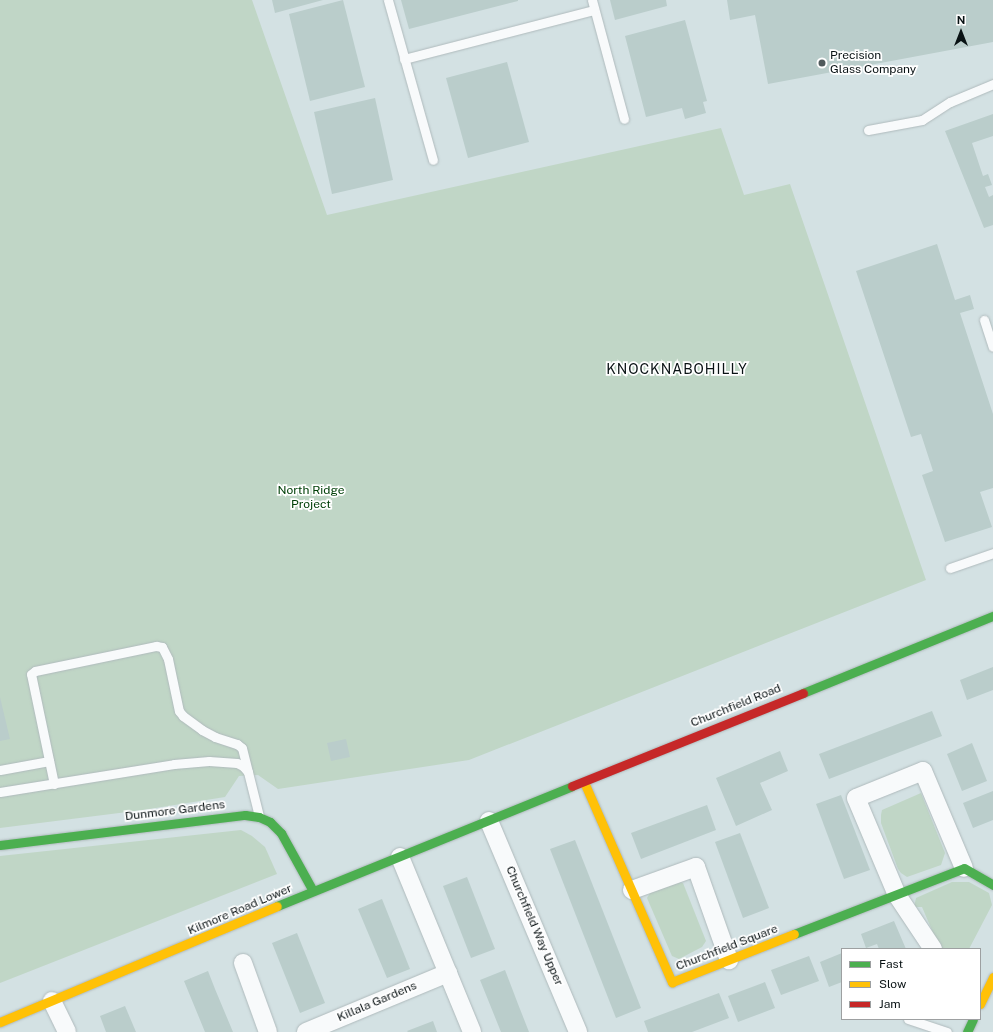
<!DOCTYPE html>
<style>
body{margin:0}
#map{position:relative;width:993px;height:1032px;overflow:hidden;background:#d3e1e3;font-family:"Public Sans",sans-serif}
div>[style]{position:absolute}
.green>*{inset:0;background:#c0d6c6}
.building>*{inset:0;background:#bacdcb}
.roads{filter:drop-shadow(0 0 1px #afbabc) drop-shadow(0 0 1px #afbabc)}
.lane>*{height:9px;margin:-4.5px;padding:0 4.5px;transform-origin:4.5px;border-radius:4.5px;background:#f8fafb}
.street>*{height:18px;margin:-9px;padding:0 9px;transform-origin:9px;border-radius:9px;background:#f8fafb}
.fast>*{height:9px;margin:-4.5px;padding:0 4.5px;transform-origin:4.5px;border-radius:4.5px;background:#4caf50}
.slow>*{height:9px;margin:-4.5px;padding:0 4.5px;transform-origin:4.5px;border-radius:4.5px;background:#ffc107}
.jam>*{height:9px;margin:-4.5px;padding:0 4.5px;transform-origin:4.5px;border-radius:4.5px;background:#c62828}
.dots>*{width:11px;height:11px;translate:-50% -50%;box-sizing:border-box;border:2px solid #fff;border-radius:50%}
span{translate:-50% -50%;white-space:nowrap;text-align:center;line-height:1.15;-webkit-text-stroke:3.5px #fff;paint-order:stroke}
.poi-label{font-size:12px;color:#091214}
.left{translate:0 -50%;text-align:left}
.park-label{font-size:12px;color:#004008}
.street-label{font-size:12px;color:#091214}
.quarter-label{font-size:14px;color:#091214;letter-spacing:1px}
.legend{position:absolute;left:841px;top:948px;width:140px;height:72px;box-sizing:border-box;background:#fff;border:1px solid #9da0a1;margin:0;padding:5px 7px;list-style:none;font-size:12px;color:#091214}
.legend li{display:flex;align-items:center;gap:8px;height:20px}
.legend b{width:20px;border:1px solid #9da0a1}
.north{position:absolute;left:941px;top:12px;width:40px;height:40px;-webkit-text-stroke:3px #fff;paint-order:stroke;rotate:0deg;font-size:11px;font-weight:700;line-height:16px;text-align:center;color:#091214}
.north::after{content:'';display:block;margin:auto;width:14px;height:18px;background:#091214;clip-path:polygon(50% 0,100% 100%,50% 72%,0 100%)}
</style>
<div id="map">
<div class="green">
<i style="clip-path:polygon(0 0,252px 0,327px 215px,721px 128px,744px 195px,790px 184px,926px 580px,469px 760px,278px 789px,258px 775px,239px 776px,225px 797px,143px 810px,0 828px)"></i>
<i style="clip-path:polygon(921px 793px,945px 853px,941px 865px,907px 877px,901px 873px,898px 869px,881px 823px,881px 815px,882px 810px)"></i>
<i style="clip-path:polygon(241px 830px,252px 836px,265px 847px,277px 874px,0 983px,0 856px)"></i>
<i style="clip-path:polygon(677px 881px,683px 883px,706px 941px,702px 947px,679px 959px,672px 956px,647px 898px,652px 889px)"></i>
<i style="clip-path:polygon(952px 882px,969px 882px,989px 893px,992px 905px,969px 949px,940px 949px,922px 907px,914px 907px,916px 898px)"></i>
</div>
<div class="building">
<i style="clip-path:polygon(272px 0,323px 0,275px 13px)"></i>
<i style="clip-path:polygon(343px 0,365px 87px,310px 101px,289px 14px)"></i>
<i style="clip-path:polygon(401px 0,518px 0,518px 1px,409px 29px)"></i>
<i style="clip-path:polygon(610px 0,666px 0,667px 6px,615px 20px)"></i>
<i style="clip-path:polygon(727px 0,993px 0,993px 42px,768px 84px,755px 15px,730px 20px)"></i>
<i style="clip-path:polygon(685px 20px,707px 101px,703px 102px,706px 113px,685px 119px,682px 108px,646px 117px,625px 36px)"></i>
<i style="clip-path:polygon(507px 62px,529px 142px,468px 158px,446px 78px)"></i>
<i style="clip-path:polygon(375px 98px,393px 180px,332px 194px,314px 112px)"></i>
<i style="clip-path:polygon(993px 114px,993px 136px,972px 143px,983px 176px,988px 174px,992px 185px,985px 187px,989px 197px,993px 195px,993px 225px,984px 228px,945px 131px)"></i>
<i style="clip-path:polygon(937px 244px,955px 300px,970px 295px,974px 309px,960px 313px,993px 414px,993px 488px,980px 492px,992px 527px,945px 542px,922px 475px,933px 471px,921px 434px,911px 437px,856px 271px)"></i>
<i style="clip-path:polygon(993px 667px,993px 690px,967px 700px,960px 680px)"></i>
<i style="clip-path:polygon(0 697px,10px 739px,0 741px)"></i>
<i style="clip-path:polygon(932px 711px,942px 736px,829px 779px,819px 754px)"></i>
<i style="clip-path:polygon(346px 739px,350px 757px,331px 761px,327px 743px)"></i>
<i style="clip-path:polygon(972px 743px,987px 781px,962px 791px,947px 754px)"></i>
<i style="clip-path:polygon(780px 751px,788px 771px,760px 783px,772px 810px,736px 826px,716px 778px)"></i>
<i style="clip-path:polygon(993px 791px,993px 820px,973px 828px,963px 803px)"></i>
<i style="clip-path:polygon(841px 795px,870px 870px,844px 879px,816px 804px)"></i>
<i style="clip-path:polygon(707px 805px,716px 830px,641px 859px,631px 833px)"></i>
<i style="clip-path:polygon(740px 833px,769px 908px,743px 918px,715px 842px)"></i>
<i style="clip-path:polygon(575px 840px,641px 1008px,616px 1018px,550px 849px)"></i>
<i style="clip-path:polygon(467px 877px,495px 949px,471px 958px,443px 886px)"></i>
<i style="clip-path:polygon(382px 899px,410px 969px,387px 978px,358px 909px)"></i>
<i style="clip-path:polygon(894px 921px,906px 949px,879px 949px,877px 944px,866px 948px,861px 934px)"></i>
<i style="clip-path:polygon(297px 933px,325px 1003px,300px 1013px,272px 943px)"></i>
<i style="clip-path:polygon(842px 953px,842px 982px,829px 987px,820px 962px)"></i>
<i style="clip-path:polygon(809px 956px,819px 981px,781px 995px,771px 970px)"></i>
<i style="clip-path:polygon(505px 970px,518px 1004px,529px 1032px,501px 1032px,480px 980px)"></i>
<i style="clip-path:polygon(208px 971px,215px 989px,233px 1032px,205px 1032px,184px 981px)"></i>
<i style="clip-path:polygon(765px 982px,775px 1008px,738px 1022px,728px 996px)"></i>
<i style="clip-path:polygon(719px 993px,729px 1018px,692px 1032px,648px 1032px,644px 1021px)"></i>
<i style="clip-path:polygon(125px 1006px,136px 1032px,106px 1032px,100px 1016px)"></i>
<i style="clip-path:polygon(433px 1021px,437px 1032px,408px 1032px,407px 1031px)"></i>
</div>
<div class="roads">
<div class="lane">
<i style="left:388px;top:0;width:166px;rotate:74.3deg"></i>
<i style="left:592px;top:0;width:123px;rotate:74.9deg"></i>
<i style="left:404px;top:59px;width:196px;rotate:-14.5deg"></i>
<i style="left:868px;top:130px;width:55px;rotate:-10.5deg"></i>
<i style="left:922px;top:120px;width:33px;rotate:-33deg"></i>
<i style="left:950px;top:102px;width:47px;rotate:-22.7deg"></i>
<i style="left:984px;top:320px;width:28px;rotate:72deg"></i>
<i style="left:950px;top:568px;width:46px;rotate:-19.2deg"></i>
<i style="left:0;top:770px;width:50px;rotate:-10.4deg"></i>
<i style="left:54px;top:784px;width:112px;rotate:-101.8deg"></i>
<i style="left:31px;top:674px;width:5px;rotate:-37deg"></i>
<i style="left:35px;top:671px;width:124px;rotate:-11.7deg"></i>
<i style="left:156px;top:646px;width:6px;rotate:9deg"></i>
<i style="left:162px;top:647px;width:13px;rotate:63deg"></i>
<i style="left:168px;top:659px;width:53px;rotate:78.1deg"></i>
<i style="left:179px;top:711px;width:6px;rotate:51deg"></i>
<i style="left:183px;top:716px;width:24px;rotate:36deg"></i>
<i style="left:202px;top:730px;width:15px;rotate:28deg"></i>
<i style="left:215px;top:737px;width:23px;rotate:18deg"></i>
<i style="left:237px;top:744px;width:6px;rotate:39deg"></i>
<i style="left:242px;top:748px;width:70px;rotate:76deg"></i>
<i style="left:0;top:792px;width:176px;rotate:-9.1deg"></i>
<i style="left:174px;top:764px;width:35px;rotate:-5deg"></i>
<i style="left:209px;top:761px;width:28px;rotate:4deg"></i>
<i style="left:237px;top:763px;width:7px;rotate:27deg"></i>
<i style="left:243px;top:766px;width:8px;rotate:50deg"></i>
<i style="left:908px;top:1019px;width:41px;rotate:18.4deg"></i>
</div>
<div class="street">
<i style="left:489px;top:821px;width:229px;rotate:67.1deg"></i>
<i style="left:400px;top:857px;width:189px;rotate:67.6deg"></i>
<i style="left:632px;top:890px;width:68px;rotate:-19.8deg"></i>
<i style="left:696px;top:867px;width:99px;rotate:70.5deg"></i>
<i style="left:933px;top:949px;width:65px;rotate:-123.7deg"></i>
<i style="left:897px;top:895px;width:105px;rotate:-112.9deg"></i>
<i style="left:856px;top:798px;width:72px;rotate:-21.9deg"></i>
<i style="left:923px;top:771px;width:105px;rotate:67.1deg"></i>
<i style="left:243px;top:963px;width:73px;rotate:70.1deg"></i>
<i style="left:52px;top:1001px;width:34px;rotate:64deg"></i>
<i style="left:306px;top:1032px;width:154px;rotate:-22.6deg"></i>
</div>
<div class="fast">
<i style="left:803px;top:693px;width:205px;rotate:-22.1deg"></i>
<i style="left:0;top:845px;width:247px;rotate:-7deg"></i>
<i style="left:245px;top:815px;width:14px;rotate:8deg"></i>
<i style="left:259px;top:817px;width:12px;rotate:24deg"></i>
<i style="left:270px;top:822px;width:16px;rotate:45deg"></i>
<i style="left:281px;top:833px;width:66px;rotate:61.1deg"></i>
<i style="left:277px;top:906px;width:318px;rotate:-22.1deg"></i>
<i style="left:794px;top:934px;width:182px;rotate:-21.2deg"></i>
<i style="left:964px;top:868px;width:34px;rotate:30deg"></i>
<i style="left:967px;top:1032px;width:14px;rotate:-65deg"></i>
</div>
<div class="slow">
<i style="left:584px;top:782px;width:219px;rotate:66.3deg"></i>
<i style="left:672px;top:982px;width:131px;rotate:-21.5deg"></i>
<i style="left:980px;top:1004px;width:30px;rotate:-64deg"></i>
<i style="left:0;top:1022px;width:300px;rotate:-22.7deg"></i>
</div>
<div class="jam">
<i style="left:572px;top:786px;width:249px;rotate:-21.9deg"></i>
</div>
</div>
<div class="dots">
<i style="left:822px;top:63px;background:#505a5c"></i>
</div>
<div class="poi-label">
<span class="left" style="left:830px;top:63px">Precision<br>Glass Company</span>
</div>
<div class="park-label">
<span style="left:311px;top:498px">North Ridge<br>Project</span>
</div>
<div class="street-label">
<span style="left:736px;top:706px;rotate:-22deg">Churchfield Road</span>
<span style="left:175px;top:811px;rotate:-7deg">Dunmore Gardens</span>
<span style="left:240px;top:910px;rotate:-23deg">Kilmore Road Lower</span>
<span style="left:534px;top:926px;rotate:67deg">Churchfield Way Upper</span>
<span style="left:727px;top:948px;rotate:-21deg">Churchfield Square</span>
<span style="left:377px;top:1002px;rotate:-23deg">Killala Gardens</span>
</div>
<div class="quarter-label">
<span style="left:677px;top:369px">KNOCKNABOHILLY</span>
</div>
<ul class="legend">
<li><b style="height:5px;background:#4caf50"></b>Fast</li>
<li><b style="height:5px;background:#ffc107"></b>Slow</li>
<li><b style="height:5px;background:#c62828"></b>Jam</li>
</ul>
<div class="north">N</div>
</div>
